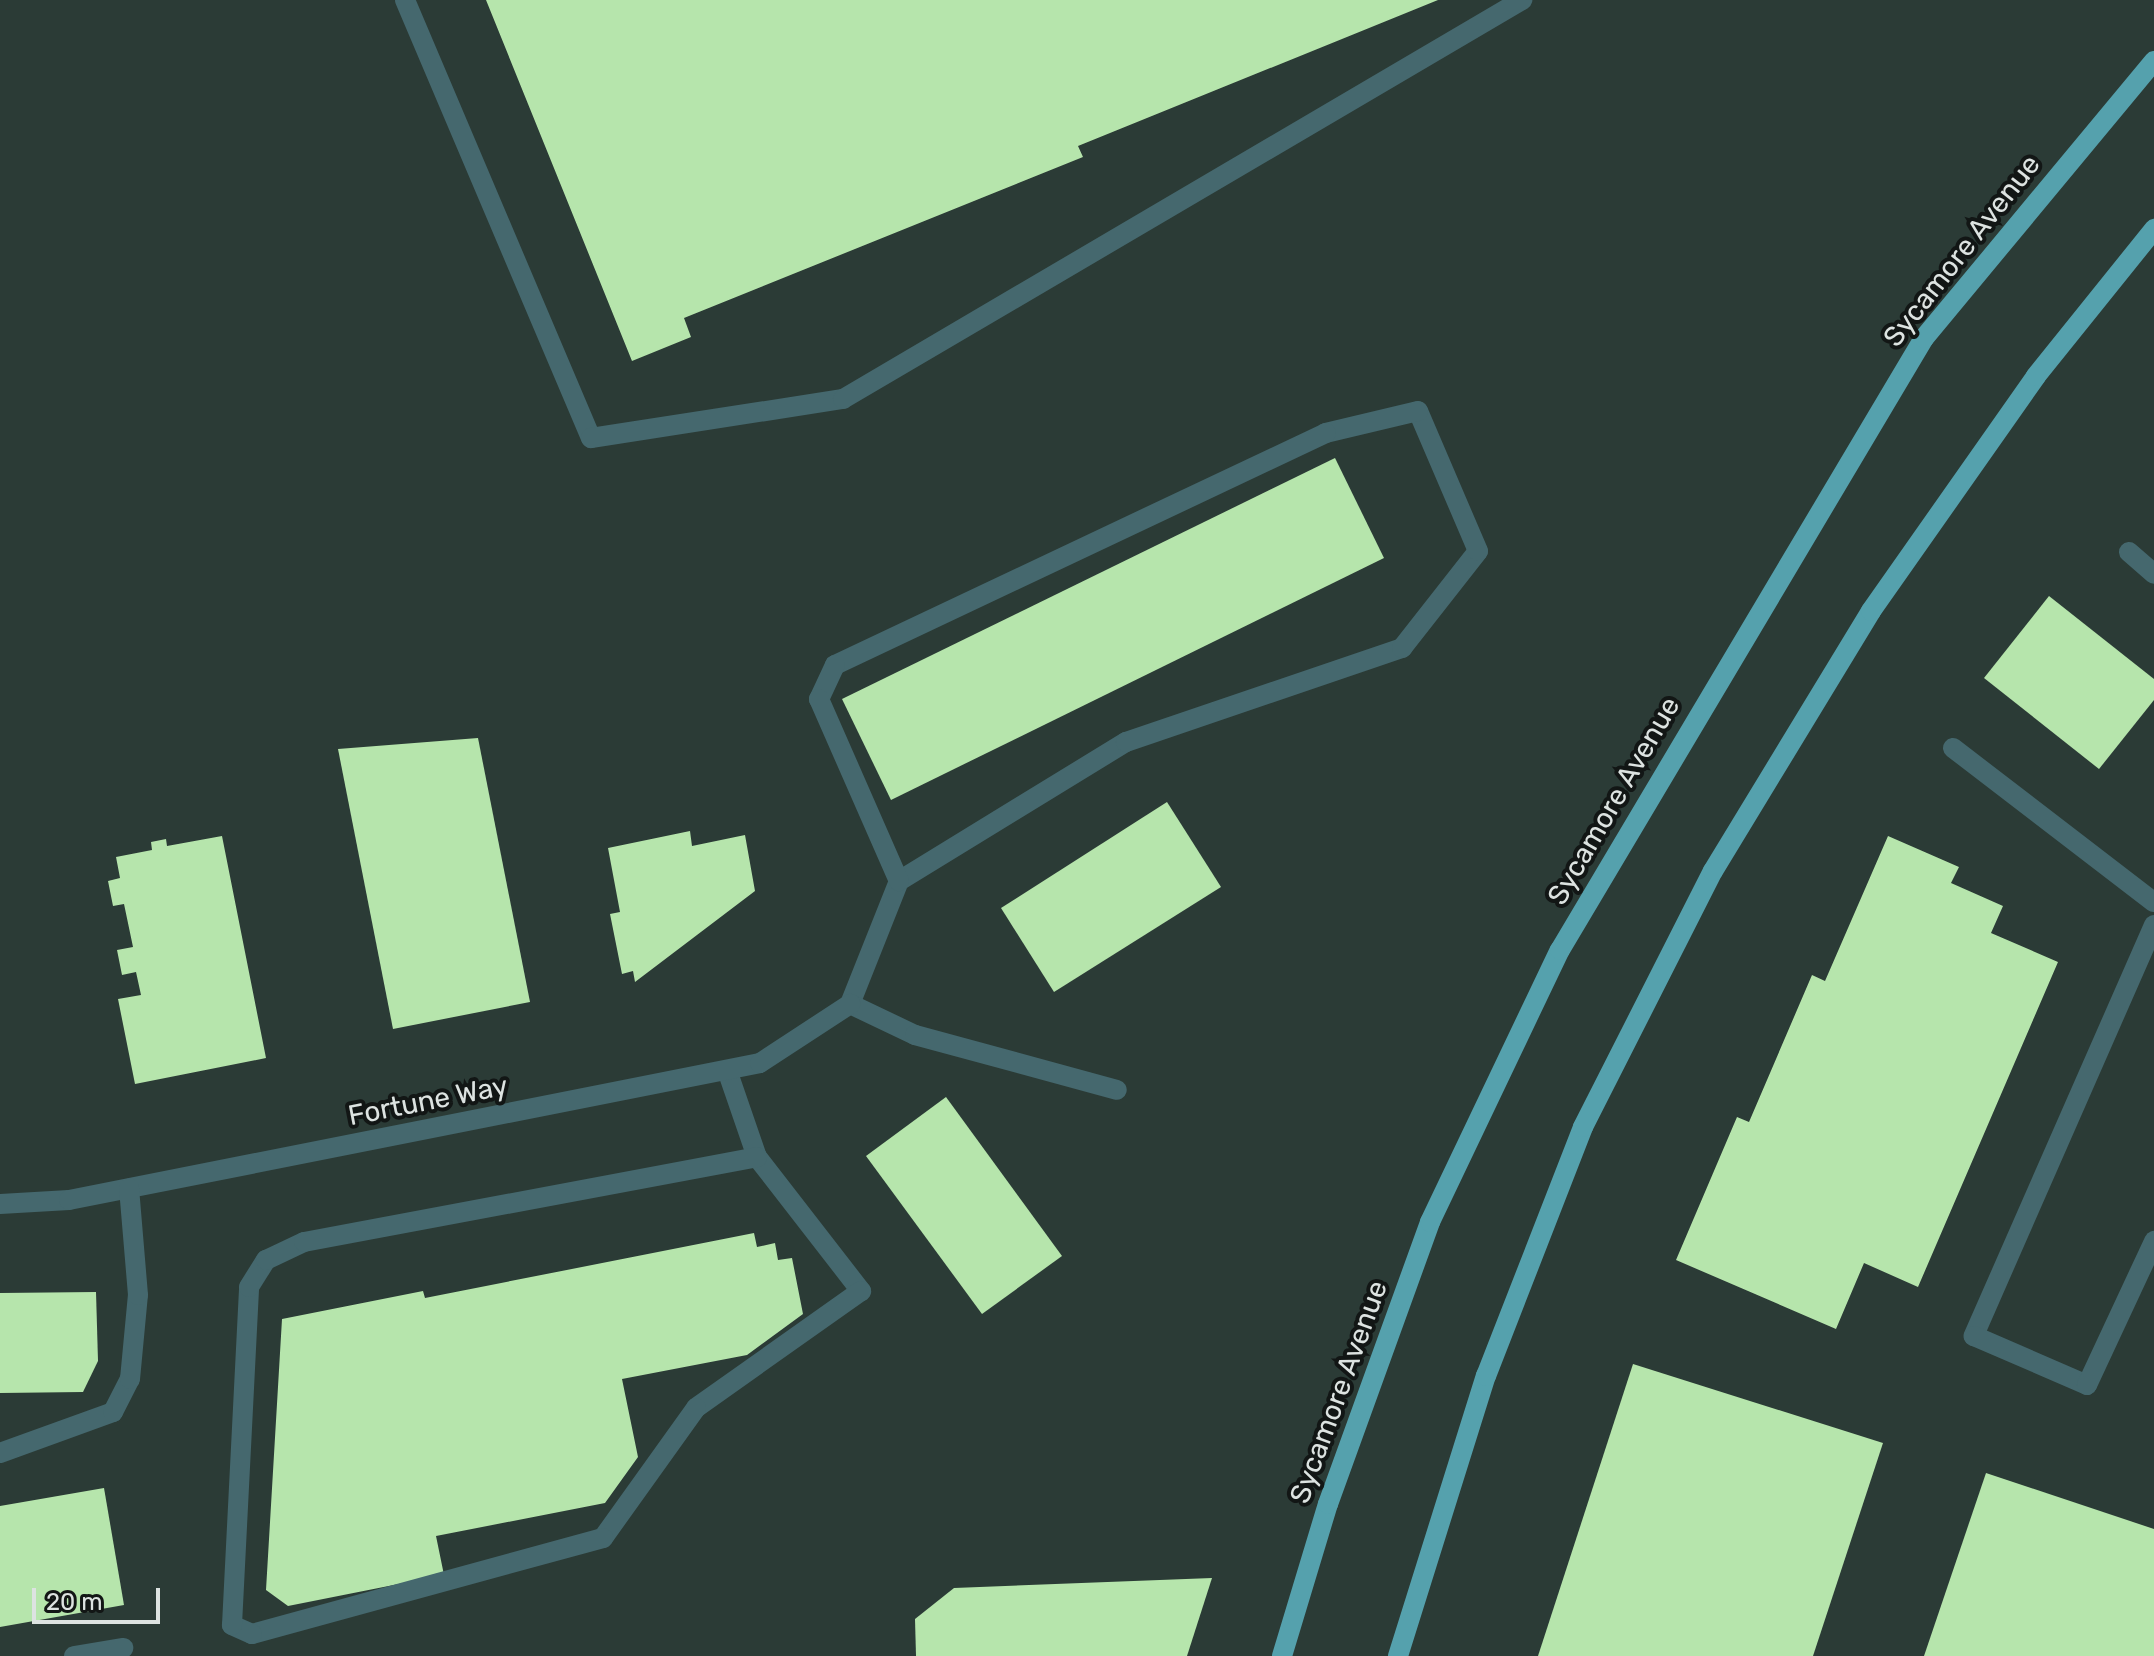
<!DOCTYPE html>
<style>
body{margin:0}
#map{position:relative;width:2154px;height:1656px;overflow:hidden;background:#262f2c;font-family:Rubik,sans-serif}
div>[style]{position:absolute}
.built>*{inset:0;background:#2b3b36}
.building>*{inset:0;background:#b6e5ac}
.minor>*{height:20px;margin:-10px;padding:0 10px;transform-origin:10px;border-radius:10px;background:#45686e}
.major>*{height:20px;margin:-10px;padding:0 10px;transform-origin:10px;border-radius:10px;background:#55a1ad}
span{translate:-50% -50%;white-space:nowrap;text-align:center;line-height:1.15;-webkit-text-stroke:8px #121615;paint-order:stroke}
.street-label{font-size:28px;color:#dde3e1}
.scale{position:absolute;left:32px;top:1588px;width:128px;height:36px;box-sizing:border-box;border:4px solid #dde3e1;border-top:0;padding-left:10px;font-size:24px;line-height:28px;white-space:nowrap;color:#dde3e1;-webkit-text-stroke:6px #121615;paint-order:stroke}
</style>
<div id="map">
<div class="built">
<i style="clip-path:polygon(0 0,2154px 0,2154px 1656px,0 1656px)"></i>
</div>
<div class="building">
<i style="clip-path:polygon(486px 0,1438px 0,1078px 146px,1083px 157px,684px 318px,691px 337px,632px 361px)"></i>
<i style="clip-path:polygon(1335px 458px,1384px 558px,891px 800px,842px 699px)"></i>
<i style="clip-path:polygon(2049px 596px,2154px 679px,2154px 700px,2099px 769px,1984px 678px)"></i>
<i style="clip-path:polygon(478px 738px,530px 1002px,393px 1029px,338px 749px)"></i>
<i style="clip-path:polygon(1167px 802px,1221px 887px,1054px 992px,1001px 908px)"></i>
<i style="clip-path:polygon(690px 831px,692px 846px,745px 835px,755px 891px,635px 982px,633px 971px,622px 974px,610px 914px,620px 912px,608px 848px)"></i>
<i style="clip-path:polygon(222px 836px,266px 1058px,135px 1084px,118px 999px,141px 995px,136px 972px,122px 975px,117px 950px,133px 947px,124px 904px,113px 906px,108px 881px,120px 878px,116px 857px,152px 850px,151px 842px,166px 839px,167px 846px)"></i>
<i style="clip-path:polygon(1888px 836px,1959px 867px,1951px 883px,2003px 906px,1991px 933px,2058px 962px,1918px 1287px,1864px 1263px,1836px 1329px,1676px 1260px,1737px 1117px,1749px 1122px,1812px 975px,1825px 981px)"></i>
<i style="clip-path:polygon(946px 1097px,1062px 1256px,982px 1314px,866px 1156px)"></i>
<i style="clip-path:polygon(754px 1233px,757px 1247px,775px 1243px,778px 1260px,792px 1258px,803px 1314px,747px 1355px,622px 1379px,638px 1457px,605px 1503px,436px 1536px,444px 1575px,288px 1606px,266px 1590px,282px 1319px,423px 1291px,425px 1298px)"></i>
<i style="clip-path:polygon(96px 1292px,98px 1361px,83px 1392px,0 1393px,0 1293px)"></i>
<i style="clip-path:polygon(1633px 1364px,1883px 1443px,1813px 1656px,1538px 1656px)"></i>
<i style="clip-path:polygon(1986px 1473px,2154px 1529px,2154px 1656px,1924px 1656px)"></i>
<i style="clip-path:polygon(104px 1488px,124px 1605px,0 1627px,0 1506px)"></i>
<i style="clip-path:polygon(1212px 1578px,1187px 1656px,916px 1656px,915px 1619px,954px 1588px)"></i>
</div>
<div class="minor">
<i style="left:405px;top:0;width:476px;rotate:67deg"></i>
<i style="left:591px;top:438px;width:255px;rotate:-8.8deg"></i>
<i style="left:843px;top:399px;width:788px;rotate:-30.44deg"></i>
<i style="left:2129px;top:552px;width:33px;rotate:41deg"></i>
<i style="left:1953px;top:748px;width:253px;rotate:37.5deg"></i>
<i style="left:2154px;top:925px;width:449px;rotate:113.7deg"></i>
<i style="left:1974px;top:1336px;width:123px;rotate:23.4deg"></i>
<i style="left:2087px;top:1385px;width:159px;rotate:-65deg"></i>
<i style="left:850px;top:1004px;width:132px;rotate:-68.3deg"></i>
<i style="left:899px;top:881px;width:266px;rotate:-31.5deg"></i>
<i style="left:1126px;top:742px;width:292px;rotate:-18.8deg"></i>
<i style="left:1402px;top:648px;width:123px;rotate:-51.9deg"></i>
<i style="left:1478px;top:551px;width:152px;rotate:-113.2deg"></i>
<i style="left:1418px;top:411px;width:95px;rotate:166.6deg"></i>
<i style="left:1326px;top:433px;width:543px;rotate:154.71deg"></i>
<i style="left:835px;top:665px;width:38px;rotate:115deg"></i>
<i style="left:819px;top:699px;width:199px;rotate:66.3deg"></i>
<i style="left:850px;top:1004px;width:72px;rotate:25.5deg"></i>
<i style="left:915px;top:1035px;width:209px;rotate:15.2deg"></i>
<i style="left:727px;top:1070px;width:92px;rotate:71deg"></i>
<i style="left:757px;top:1157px;width:170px;rotate:52.2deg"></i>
<i style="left:861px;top:1291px;width:202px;rotate:144.7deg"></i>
<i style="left:696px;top:1408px;width:160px;rotate:125.6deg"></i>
<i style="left:603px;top:1538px;width:364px;rotate:164.7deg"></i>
<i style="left:252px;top:1634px;width:22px;rotate:-156deg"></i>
<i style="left:232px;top:1625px;width:338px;rotate:-87.1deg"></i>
<i style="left:249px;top:1287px;width:32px;rotate:-58deg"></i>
<i style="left:266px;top:1260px;width:42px;rotate:-25.3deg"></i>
<i style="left:304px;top:1242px;width:461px;rotate:-10.6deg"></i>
<i style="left:0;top:1204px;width:69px;rotate:-3.3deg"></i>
<i style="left:69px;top:1200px;width:704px;rotate:-11.21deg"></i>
<i style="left:760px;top:1063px;width:108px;rotate:-33.2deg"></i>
<i style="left:0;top:1453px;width:120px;rotate:-19.9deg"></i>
<i style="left:113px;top:1412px;width:37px;rotate:-63deg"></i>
<i style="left:130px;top:1379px;width:84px;rotate:-84.6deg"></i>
<i style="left:138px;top:1295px;width:107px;rotate:-94.8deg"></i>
<i style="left:74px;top:1656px;width:50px;rotate:-9.3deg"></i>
</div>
<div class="major">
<i style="left:1282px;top:1656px;width:159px;rotate:-73.2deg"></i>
<i style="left:1328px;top:1504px;width:300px;rotate:-70.1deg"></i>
<i style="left:1430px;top:1222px;width:301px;rotate:-64.5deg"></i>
<i style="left:1560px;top:950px;width:712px;rotate:-59.26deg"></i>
<i style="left:1924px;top:338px;width:360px;rotate:-50.3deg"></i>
<i style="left:1398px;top:1656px;width:294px;rotate:-72.6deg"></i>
<i style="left:1486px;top:1376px;width:267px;rotate:-68.7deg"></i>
<i style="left:1583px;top:1127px;width:287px;rotate:-63.1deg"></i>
<i style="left:1713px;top:871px;width:304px;rotate:-58.7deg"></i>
<i style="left:1871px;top:611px;width:287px;rotate:-54.9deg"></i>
<i style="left:2036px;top:376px;width:189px;rotate:-51.2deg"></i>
</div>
<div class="street-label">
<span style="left:1962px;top:251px;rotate:-52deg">Sycamore Avenue</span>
<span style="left:1614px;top:801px;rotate:-60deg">Sycamore Avenue</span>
<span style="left:428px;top:1101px;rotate:-11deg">Fortune Way</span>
<span style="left:1339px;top:1392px;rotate:-70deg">Sycamore Avenue</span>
</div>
<div class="scale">20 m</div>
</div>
